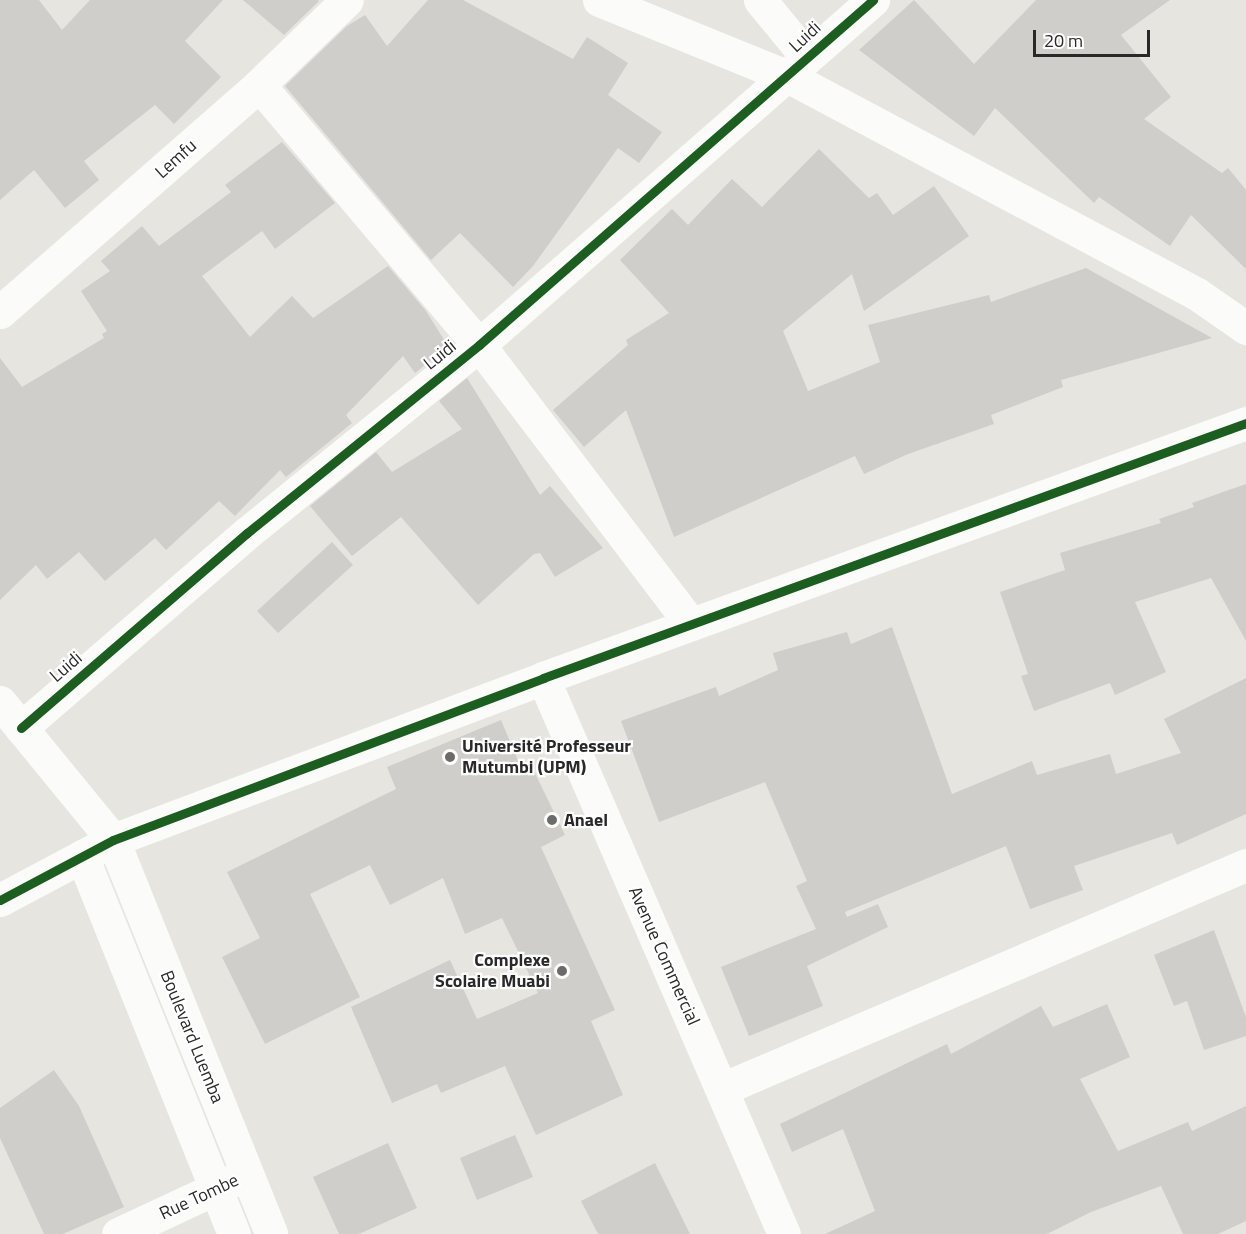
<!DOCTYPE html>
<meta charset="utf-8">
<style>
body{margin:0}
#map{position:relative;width:1246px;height:1234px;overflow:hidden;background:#e6e5e0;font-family:"Titillium Web",sans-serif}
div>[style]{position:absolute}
.building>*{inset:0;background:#cfceca}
.minor>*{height:33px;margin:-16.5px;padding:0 16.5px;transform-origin:16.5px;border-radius:16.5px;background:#fbfbfa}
.cycleway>*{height:9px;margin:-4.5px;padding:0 4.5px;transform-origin:4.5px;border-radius:4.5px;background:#1b5e20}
.dots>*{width:16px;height:16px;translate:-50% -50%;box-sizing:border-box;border:3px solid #fff;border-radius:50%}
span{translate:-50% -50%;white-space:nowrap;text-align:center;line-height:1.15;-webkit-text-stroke:4.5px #fff;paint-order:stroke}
.street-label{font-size:18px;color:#292929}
.poi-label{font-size:18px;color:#292929;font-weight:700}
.left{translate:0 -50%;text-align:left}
.right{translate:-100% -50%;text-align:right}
.scale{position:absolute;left:1033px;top:30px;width:117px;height:27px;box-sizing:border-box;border:3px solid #292929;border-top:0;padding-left:8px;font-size:18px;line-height:21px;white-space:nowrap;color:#292929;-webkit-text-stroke:4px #fff;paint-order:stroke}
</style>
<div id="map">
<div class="building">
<i style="clip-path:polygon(0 0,39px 0,62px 30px,90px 0,223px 0,185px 41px,221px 77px,174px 124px,155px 105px,84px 161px,99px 180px,65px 208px,34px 170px,0 200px)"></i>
<i style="clip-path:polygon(243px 0,317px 0,319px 1px,284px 35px)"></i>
<i style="clip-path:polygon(428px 0,463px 0,573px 59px,587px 37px,628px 63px,608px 95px,662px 132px,639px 163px,618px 148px,533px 266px,513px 287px,460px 233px,431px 260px,285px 86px,347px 26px,365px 15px,387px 46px)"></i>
<i style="clip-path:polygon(914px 0,974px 64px,1036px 0,1170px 0,1121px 35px,1171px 97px,1144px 119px,1222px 173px,1228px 168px,1246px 190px,1246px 269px,1191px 215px,1170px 246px,1099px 197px,1094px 203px,995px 108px,974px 136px,859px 50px)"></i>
<i style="clip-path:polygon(282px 142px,335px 203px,275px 249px,262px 231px,202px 276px,250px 337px,292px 296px,313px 318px,388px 266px,426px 311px,448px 346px,415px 373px,403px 356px,346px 415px,352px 423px,286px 477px,280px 470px,235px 516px,219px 501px,166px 550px,155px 538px,105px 581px,79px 552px,47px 579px,36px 565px,0 600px,0 358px,22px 387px,104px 338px,102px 334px,107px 331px,81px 291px,110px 271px,101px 261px,142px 226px,159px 246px,231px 192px,225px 185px)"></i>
<i style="clip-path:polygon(819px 149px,869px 198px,877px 193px,893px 215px,934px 186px,969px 236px,864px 311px,852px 274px,783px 331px,808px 391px,880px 362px,868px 325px,989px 295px,991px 302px,1086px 268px,1212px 338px,1061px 380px,1063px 387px,991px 415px,994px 424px,908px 454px,864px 474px,855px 456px,674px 537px,626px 410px,584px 447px,553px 410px,628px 345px,626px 340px,669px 313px,620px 260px,672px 209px,688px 225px,732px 179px,762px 207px)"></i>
<i style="clip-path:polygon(467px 378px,540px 495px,550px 486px,603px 548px,555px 577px,540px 553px,534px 554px,478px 605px,401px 517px,352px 556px,310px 506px,376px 452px,392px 472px,462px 429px,439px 401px)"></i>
<i style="clip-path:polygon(1246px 484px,1246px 641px,1211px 578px,1135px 602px,1166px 672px,1115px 695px,1110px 683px,1034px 711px,1021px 676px,1028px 674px,1000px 592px,1065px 570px,1060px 553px,1161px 523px,1159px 519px,1194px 507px,1192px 503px)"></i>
<i style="clip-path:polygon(332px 542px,353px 565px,278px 633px,257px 611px)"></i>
<i style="clip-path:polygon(892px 627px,952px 794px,1032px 761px,1037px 775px,1110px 754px,1116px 774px,1181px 753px,1164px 719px,1246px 678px,1246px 814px,1177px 845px,1172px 833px,1074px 866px,1083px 890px,1030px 909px,1006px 846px,845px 912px,847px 917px,878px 904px,888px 927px,807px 966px,823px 1006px,749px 1036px,721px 967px,816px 929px,796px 886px,807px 881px,765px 782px,659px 822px,621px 721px,716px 687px,719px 696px,778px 670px,773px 653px,847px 632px,851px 644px)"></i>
<i style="clip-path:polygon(501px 720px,522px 770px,531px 765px,565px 835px,541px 847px,615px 1010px,591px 1021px,623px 1095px,536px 1135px,505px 1066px,441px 1093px,437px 1084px,392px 1103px,351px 1007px,450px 960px,477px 1019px,538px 993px,502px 918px,465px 934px,443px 878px,390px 905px,370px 865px,310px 894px,360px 997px,265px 1044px,222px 957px,260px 938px,227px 872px,396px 789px,387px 767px)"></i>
<i style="clip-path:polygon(1214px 930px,1246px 1017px,1246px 1036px,1204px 1050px,1187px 1001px,1174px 1006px,1154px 955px)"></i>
<i style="clip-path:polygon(1107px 1004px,1130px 1057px,1080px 1079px,1118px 1151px,1188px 1122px,1192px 1131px,1246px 1106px,1246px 1221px,1218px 1234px,1183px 1234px,1161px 1186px,1091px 1212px,1047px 1234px,825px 1234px,875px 1211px,843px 1129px,792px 1152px,780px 1124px,947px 1044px,951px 1054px,1041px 1006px,1053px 1027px)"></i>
<i style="clip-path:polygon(54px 1070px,79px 1106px,124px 1207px,63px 1234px,44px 1234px,0 1138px,0 1108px)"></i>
<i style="clip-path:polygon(515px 1135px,533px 1177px,477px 1200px,460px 1158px)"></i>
<i style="clip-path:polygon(388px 1143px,417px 1208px,359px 1234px,339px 1234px,313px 1177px)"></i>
<i style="clip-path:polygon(655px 1163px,690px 1234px,598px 1234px,581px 1201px)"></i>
</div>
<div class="minor">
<i style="left:599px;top:0;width:205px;rotate:22.1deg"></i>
<i style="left:789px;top:77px;width:462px;rotate:28deg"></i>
<i style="left:1197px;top:294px;width:60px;rotate:34.8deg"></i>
<i style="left:760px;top:0;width:72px;rotate:50.6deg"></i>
<i style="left:259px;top:85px;width:341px;rotate:49.8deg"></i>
<i style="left:479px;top:345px;width:350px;rotate:52.8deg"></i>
<i style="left:0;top:312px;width:344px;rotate:-41.2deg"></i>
<i style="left:259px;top:85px;width:122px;rotate:-44deg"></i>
<i style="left:543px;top:678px;width:606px;rotate:66.57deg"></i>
<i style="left:0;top:702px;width:178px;rotate:50.7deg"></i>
<i style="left:113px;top:840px;width:424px;rotate:68.1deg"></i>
<i style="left:21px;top:728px;width:298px;rotate:-40.8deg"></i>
<i style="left:247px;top:533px;width:299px;rotate:-39deg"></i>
<i style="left:479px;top:345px;width:524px;rotate:-41.21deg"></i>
<i style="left:82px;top:856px;width:407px;rotate:68.1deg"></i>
<i style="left:0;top:900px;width:128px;rotate:-28deg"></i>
<i style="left:113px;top:840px;width:460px;rotate:-20.6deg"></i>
<i style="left:543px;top:678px;width:748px;rotate:-19.94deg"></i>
<i style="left:722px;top:1089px;width:570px;rotate:-23.15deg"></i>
<i style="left:118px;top:1234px;width:128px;rotate:-25deg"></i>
</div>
<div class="cycleway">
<i style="left:21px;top:728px;width:298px;rotate:-40.8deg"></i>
<i style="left:247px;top:533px;width:299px;rotate:-39deg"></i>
<i style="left:479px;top:345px;width:524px;rotate:-41.21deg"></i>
<i style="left:0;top:900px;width:128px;rotate:-28deg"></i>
<i style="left:113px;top:840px;width:460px;rotate:-20.6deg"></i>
<i style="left:543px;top:678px;width:748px;rotate:-19.94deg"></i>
</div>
<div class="dots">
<i style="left:450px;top:757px;background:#6b6b69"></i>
<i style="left:552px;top:820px;background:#6b6b69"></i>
<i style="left:562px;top:971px;background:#6b6b69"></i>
</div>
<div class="street-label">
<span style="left:805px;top:37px;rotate:-43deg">Luidi</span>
<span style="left:176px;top:159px;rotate:-42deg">Lemfu</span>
<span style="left:440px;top:355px;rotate:-39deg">Luidi</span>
<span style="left:66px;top:667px;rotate:-41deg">Luidi</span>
<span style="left:664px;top:956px;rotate:66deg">Avenue Commercial</span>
<span style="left:192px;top:1037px;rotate:68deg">Boulevard Luemba</span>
<span style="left:199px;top:1197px;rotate:-25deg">Rue Tombe</span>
</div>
<div class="poi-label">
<span class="left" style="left:462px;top:757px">Université Professeur<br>Mutumbi (UPM)</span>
<span class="left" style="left:564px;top:820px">Anael</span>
<span class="right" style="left:550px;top:971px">Complexe<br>Scolaire Muabi</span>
</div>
<div class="scale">20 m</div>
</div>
